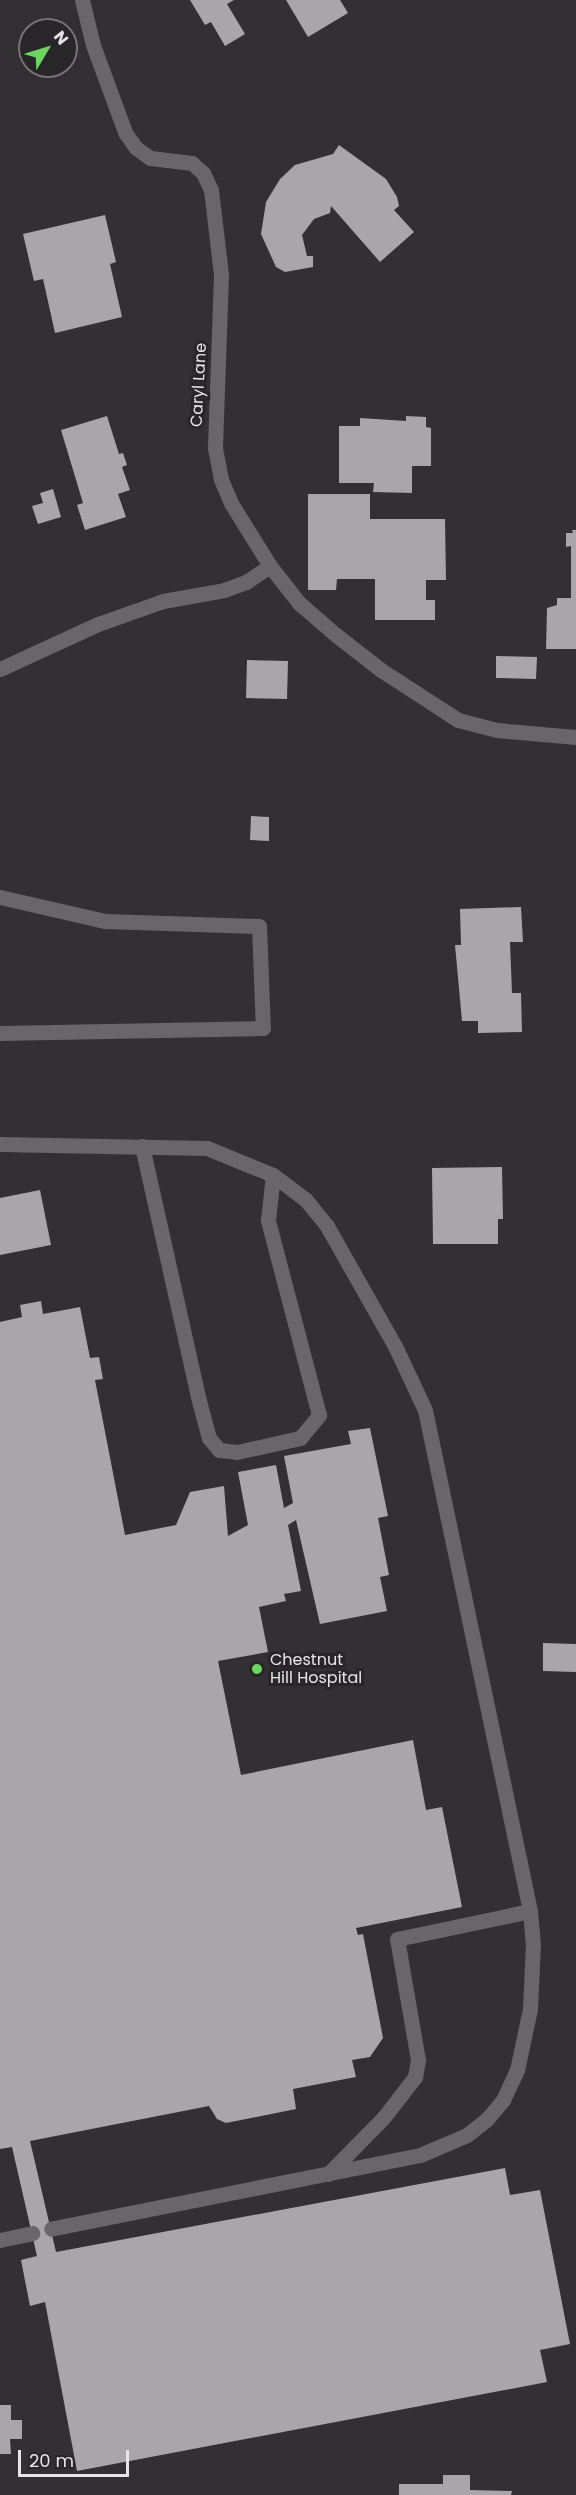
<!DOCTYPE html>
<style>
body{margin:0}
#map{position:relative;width:576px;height:2495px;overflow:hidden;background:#333033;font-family:Poppins,sans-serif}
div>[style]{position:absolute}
.building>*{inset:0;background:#a9a5a9}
.minor>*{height:15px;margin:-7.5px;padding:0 7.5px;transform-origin:7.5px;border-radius:7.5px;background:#696569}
.dots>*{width:16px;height:16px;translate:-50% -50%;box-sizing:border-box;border:3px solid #292629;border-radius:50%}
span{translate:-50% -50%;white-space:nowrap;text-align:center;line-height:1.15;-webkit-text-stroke:6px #292629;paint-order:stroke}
.street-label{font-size:16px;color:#e6e4e7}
.poi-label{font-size:16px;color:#e6e4e7}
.left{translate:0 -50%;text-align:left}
.north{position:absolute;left:18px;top:18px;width:60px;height:60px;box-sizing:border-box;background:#292629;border:2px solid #757275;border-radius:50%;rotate:52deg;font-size:16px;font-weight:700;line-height:24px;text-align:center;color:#e6e4e7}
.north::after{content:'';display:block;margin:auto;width:21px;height:27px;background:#6dd361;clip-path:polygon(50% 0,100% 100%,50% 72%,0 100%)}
.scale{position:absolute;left:18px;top:2450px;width:111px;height:27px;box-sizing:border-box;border:3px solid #e6e4e7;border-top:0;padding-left:8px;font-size:18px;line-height:21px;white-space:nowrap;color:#e6e4e7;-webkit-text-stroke:4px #292629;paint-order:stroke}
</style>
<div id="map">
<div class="building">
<i style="clip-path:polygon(190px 0,234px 0,227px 4px,245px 34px,225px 46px,211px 22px,205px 25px)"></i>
<i style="clip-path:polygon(286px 0,340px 0,348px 13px,308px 37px)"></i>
<i style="clip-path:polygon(339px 145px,386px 179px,397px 197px,399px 206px,394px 210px,414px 232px,380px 262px,331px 206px,330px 213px,314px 219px,302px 235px,307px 256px,313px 256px,313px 267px,285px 272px,276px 267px,261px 234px,266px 202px,280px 179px,295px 165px,333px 154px)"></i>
<i style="clip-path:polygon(105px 215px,116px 262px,110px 264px,122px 317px,55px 333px,43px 279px,34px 281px,23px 234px)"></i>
<i style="clip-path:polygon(107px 416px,119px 454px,123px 453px,127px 465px,122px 467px,130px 490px,118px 494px,126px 517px,85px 530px,77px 505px,83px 503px,61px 430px)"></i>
<i style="clip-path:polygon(406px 416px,426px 417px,426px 427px,431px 428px,431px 466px,412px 466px,412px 493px,373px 492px,374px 483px,339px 483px,339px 426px,360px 426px,360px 418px,406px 421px)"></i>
<i style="clip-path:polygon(53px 489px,61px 517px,38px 524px,32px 506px,43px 503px,40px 493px)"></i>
<i style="clip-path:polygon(308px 494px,370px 494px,370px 519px,445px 519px,446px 580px,426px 580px,426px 600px,435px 600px,435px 620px,375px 620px,375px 579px,337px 579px,336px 590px,308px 590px)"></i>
<i style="clip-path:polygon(572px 530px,576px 530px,576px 649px,546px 649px,547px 608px,557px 605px,557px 598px,571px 598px,571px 546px,566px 547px,566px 533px,573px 533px)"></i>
<i style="clip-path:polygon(496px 656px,537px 657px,536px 679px,496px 678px)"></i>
<i style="clip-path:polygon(247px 660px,288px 661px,287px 699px,246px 698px)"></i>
<i style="clip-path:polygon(251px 816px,269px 817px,269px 841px,250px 840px)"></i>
<i style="clip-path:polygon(521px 907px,523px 942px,510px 942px,512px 993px,521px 993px,522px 1032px,478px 1033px,478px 1021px,462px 1021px,455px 945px,461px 945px,460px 909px)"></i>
<i style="clip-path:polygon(502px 1167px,503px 1219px,498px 1219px,498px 1244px,433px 1244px,432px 1168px)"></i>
<i style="clip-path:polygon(40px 1190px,51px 1245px,0 1255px,0 1198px)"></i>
<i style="clip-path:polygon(41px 1301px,43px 1314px,80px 1307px,90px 1358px,99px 1357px,103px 1379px,95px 1380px,125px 1535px,176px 1525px,190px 1492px,224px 1486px,228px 1536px,248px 1525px,238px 1472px,276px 1465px,284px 1508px,293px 1503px,284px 1456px,351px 1444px,348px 1431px,370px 1428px,388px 1516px,378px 1518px,389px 1575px,380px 1577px,387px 1611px,320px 1624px,296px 1520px,288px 1525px,301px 1591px,284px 1594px,286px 1601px,259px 1607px,268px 1652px,218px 1661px,241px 1775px,413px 1740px,426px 1810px,442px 1807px,462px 1907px,356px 1928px,358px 1935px,363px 1934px,383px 2038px,370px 2057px,352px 2060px,356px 2077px,293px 2089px,296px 2109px,226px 2123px,217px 2119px,209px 2106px,30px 2141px,56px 2252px,505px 2168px,510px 2195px,540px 2190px,570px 2344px,540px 2350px,547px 2382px,77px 2471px,45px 2302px,30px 2306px,21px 2260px,37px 2256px,12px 2147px,0 2149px,0 1322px,22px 1317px,20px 1305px)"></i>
<i style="clip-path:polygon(543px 1643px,576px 1644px,576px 1672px,543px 1671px)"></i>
<i style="clip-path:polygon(0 2405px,11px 2405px,11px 2420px,22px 2420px,22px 2439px,10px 2439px,11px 2454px,0 2454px)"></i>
<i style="clip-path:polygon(443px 2475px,470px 2475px,470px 2490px,512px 2491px,511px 2495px,399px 2495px,399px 2484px,443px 2484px)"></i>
</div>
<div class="minor">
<i style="left:270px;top:566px;width:47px;rotate:51.9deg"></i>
<i style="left:299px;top:603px;width:49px;rotate:40.9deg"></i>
<i style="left:336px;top:635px;width:57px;rotate:37.9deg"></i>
<i style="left:381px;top:670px;width:92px;rotate:33deg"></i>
<i style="left:458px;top:720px;width:40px;rotate:14.4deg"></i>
<i style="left:497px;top:730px;width:79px;rotate:5.1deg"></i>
<i style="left:0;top:669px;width:108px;rotate:-24.7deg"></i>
<i style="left:98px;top:624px;width:69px;rotate:-19.5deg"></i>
<i style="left:163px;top:601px;width:62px;rotate:-10.2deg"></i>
<i style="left:224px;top:590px;width:23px;rotate:-20deg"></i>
<i style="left:246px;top:582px;width:29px;rotate:-34deg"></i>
<i style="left:270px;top:566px;width:74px;rotate:-121.8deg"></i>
<i style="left:231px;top:503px;width:26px;rotate:-113deg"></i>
<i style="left:221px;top:479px;width:33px;rotate:-101deg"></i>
<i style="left:215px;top:447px;width:173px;rotate:-88deg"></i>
<i style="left:221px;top:274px;width:85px;rotate:-96.8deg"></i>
<i style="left:211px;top:190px;width:19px;rotate:-115deg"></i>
<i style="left:203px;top:173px;width:15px;rotate:-138deg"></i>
<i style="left:192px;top:163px;width:42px;rotate:-173.2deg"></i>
<i style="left:150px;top:158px;width:17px;rotate:-144deg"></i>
<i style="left:136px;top:148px;width:19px;rotate:-125deg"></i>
<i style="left:125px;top:132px;width:93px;rotate:-110.2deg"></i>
<i style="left:93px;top:45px;width:46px;rotate:-103.7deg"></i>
<i style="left:0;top:897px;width:108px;rotate:12.9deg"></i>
<i style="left:105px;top:921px;width:154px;rotate:1.9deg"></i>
<i style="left:259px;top:926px;width:102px;rotate:87.8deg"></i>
<i style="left:263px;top:1028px;width:263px;rotate:178.9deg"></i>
<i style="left:0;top:1144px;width:207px;rotate:1.1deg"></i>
<i style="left:207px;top:1148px;width:71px;rotate:22.2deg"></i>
<i style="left:273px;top:1175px;width:41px;rotate:37.1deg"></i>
<i style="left:306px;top:1200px;width:33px;rotate:51deg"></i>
<i style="left:327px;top:1226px;width:138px;rotate:60.5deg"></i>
<i style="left:395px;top:1346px;width:71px;rotate:64.9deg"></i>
<i style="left:425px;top:1410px;width:512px;rotate:78.16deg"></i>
<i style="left:530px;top:1911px;width:32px;rotate:85deg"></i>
<i style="left:533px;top:1943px;width:66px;rotate:92.6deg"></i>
<i style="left:530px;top:2009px;width:62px;rotate:102deg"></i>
<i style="left:517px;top:2070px;width:33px;rotate:115deg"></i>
<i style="left:503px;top:2100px;width:26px;rotate:130deg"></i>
<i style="left:486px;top:2120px;width:24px;rotate:142deg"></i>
<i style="left:467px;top:2135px;width:51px;rotate:156.9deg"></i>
<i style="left:420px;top:2155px;width:376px;rotate:168.7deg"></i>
<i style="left:142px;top:1146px;width:257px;rotate:77.4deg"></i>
<i style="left:198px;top:1397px;width:42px;rotate:75deg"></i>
<i style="left:209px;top:1438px;width:16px;rotate:50deg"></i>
<i style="left:219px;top:1450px;width:18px;rotate:6deg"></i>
<i style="left:237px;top:1452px;width:65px;rotate:-12.5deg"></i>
<i style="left:300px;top:1438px;width:30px;rotate:-50deg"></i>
<i style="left:319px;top:1415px;width:202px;rotate:-104.7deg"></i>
<i style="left:268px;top:1220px;width:45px;rotate:-83.7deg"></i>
<i style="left:328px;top:2174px;width:80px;rotate:-45.5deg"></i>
<i style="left:384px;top:2117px;width:51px;rotate:-52.2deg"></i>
<i style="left:415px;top:2077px;width:17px;rotate:-80deg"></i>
<i style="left:418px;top:2060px;width:123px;rotate:-99.8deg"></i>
<i style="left:397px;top:1939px;width:136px;rotate:-11.9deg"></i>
<i style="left:0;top:2240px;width:33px;rotate:-12deg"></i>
</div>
<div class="dots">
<i style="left:257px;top:1669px;background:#6dd361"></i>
</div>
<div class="street-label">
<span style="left:199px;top:385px;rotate:-87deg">Caryl Lane</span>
</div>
<div class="poi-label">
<span class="left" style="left:270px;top:1669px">Chestnut<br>Hill Hospital</span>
</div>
<div class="north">N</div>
<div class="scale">20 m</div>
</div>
